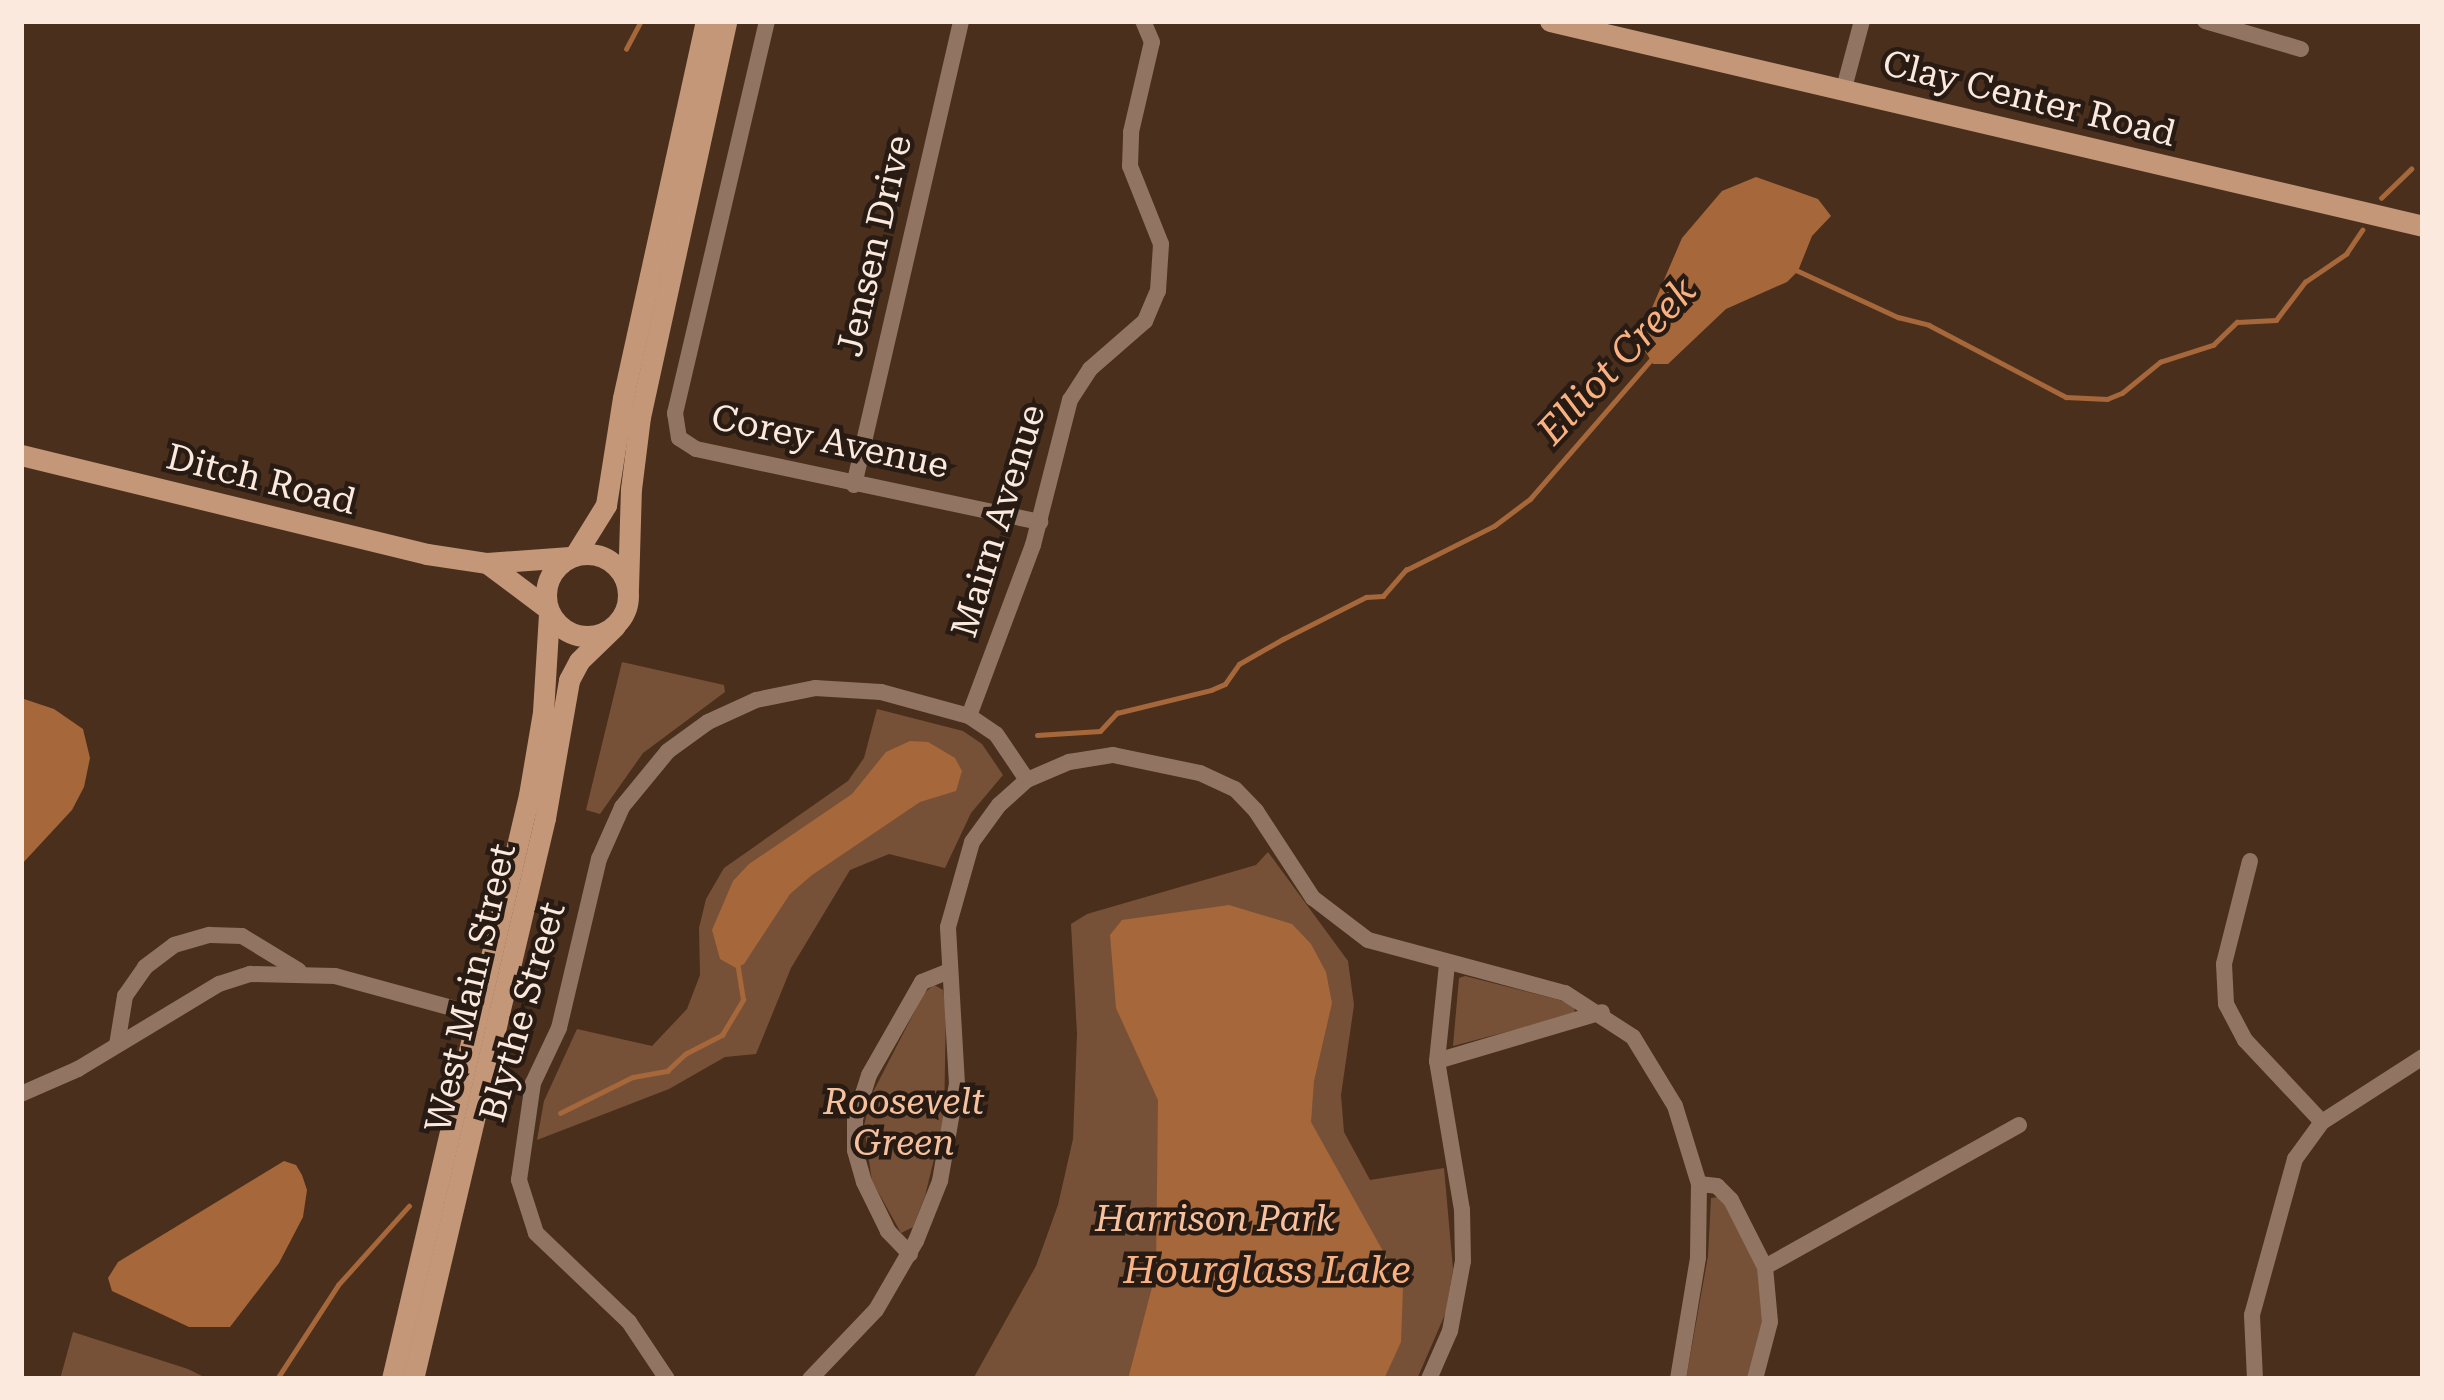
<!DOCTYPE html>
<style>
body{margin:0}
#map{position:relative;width:2444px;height:1400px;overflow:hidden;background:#4a2f1d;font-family:"Roboto Serif",serif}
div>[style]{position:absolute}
.green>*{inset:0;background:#775137}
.water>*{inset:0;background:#a6673a}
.stream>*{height:4.5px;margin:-2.25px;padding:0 2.25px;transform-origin:2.25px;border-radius:2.25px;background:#a6673a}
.street>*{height:16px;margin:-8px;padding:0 8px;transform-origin:8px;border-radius:8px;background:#917462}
.secondary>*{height:21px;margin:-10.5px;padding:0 10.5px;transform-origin:10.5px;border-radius:10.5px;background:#c49779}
.secondary>.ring{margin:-10.5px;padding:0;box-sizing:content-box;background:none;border:21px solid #c49779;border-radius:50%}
span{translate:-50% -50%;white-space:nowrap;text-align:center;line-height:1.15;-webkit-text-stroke:9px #271b13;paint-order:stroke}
.street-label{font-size:36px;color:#fbe9de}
.park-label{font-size:36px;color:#f8c19e;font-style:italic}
.water-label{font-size:39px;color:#f9b181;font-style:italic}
.frame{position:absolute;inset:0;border:24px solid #fbe9de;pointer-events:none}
</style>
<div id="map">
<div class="green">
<i style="clip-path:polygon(622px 662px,724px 685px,725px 692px,643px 753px,600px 814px,586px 810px)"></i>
<i style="clip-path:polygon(877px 709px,963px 731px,982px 744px,1003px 775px,971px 813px,945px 868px,889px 854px,850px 870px,791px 968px,756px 1054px,725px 1057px,669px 1089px,537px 1140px,544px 1101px,577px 1029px,652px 1046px,687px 1009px,700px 975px,699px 928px,706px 899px,724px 868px,848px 781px,864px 758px)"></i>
<i style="clip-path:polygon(1268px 852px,1348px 961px,1354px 1005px,1341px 1095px,1344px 1132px,1370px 1180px,1444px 1168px,1453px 1269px,1446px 1312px,1417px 1379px,973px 1379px,1036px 1266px,1058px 1205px,1073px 1139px,1077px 1034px,1071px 924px,1087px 914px,1256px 865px)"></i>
<i style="clip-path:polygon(1465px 976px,1556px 999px,1574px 1005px,1575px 1014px,1453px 1046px,1459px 978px)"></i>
<i style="clip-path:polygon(934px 985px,943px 990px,946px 1009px,944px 1118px,925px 1196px,913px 1227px,901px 1233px,872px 1181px,864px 1126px,871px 1096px,924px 993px)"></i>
<i style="clip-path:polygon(1718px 1197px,1725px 1201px,1761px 1274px,1764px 1314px,1757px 1354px,1747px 1379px,1686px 1379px,1708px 1256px,1711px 1198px)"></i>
<i style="clip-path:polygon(73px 1332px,188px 1369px,208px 1379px,60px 1379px)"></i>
</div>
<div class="water">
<i style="clip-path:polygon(1756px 177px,1818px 199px,1831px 216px,1812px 236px,1798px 271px,1787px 282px,1726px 309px,1668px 364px,1653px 364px,1645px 351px,1645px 324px,1682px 238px,1722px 191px)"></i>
<i style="clip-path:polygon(21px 698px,54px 709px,83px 729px,90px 758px,84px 787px,72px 810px,21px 865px)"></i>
<i style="clip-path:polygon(910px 741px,928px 742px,955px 758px,962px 771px,956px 791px,920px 802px,812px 875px,790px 894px,744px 964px,736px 968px,720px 959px,712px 930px,733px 881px,749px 864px,852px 794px,886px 752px)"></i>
<i style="clip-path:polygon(1229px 905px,1292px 924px,1311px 944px,1326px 972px,1332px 1003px,1314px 1081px,1311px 1122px,1403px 1287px,1401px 1342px,1384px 1379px,1128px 1379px,1156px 1272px,1158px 1100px,1116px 1008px,1110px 935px,1122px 920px)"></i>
<i style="clip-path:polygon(284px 1161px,296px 1165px,302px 1175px,307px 1190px,303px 1217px,279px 1263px,230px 1327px,189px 1327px,112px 1291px,108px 1278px,118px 1262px)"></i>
</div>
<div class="stream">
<i style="left:626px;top:49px;width:32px;rotate:-62deg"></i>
<i style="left:2381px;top:198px;width:42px;rotate:-44deg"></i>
<i style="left:1794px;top:269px;width:115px;rotate:24.8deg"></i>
<i style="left:1898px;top:317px;width:32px;rotate:14deg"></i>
<i style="left:1929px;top:325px;width:155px;rotate:27.7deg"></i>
<i style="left:2066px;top:397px;width:41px;rotate:2.8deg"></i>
<i style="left:2107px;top:399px;width:16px;rotate:-22deg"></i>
<i style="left:2122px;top:393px;width:49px;rotate:-39.2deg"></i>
<i style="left:2160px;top:362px;width:56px;rotate:-17.8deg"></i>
<i style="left:2213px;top:345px;width:33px;rotate:-44deg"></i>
<i style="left:2237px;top:322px;width:39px;rotate:-3deg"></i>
<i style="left:2276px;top:320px;width:48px;rotate:-52.7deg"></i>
<i style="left:2305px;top:282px;width:50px;rotate:-34.3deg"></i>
<i style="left:2346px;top:254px;width:29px;rotate:-56deg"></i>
<i style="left:1037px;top:735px;width:63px;rotate:-3.6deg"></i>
<i style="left:1100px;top:731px;width:25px;rotate:-47deg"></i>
<i style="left:1117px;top:713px;width:97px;rotate:-13.7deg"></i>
<i style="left:1211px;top:690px;width:15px;rotate:-23deg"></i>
<i style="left:1225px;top:684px;width:24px;rotate:-55deg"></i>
<i style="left:1239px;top:664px;width:51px;rotate:-29.6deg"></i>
<i style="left:1283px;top:639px;width:93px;rotate:-26.8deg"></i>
<i style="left:1366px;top:597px;width:17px;rotate:-3deg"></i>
<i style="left:1383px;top:596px;width:35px;rotate:-49deg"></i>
<i style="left:1406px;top:570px;width:98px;rotate:-26.6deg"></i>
<i style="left:1494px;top:526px;width:45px;rotate:-36.9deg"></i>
<i style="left:1530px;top:499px;width:184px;rotate:-49deg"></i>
<i style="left:560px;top:1113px;width:81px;rotate:-26.3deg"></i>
<i style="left:633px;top:1077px;width:35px;rotate:-10deg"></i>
<i style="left:667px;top:1071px;width:25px;rotate:-43deg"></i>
<i style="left:685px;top:1054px;width:42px;rotate:-27.2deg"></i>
<i style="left:722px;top:1035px;width:41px;rotate:-59deg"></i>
<i style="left:743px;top:1000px;width:38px;rotate:-99deg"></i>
<i style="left:277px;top:1379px;width:112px;rotate:-57deg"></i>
<i style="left:338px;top:1285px;width:106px;rotate:-48.1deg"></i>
</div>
<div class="street">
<i style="left:767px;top:21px;width:403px;rotate:103.2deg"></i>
<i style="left:675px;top:413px;width:25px;rotate:81deg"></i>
<i style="left:679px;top:438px;width:20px;rotate:33deg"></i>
<i style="left:696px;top:449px;width:352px;rotate:12deg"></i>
<i style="left:2205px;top:21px;width:100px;rotate:16.3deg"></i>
<i style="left:1844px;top:88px;width:69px;rotate:-75deg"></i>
<i style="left:854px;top:485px;width:476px;rotate:-77deg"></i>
<i style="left:969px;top:716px;width:183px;rotate:-69.5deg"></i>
<i style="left:1033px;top:545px;width:150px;rotate:-75.7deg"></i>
<i style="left:1070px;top:400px;width:37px;rotate:-57deg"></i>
<i style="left:1090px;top:369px;width:73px;rotate:-41.1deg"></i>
<i style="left:1145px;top:321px;width:33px;rotate:-67deg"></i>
<i style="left:1158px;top:291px;width:47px;rotate:-86.3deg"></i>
<i style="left:1161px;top:244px;width:84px;rotate:-111.7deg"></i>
<i style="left:1130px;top:166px;width:34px;rotate:-88deg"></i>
<i style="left:1131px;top:132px;width:92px;rotate:-76.9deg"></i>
<i style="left:1152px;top:42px;width:23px;rotate:-113deg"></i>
<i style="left:2250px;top:861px;width:106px;rotate:104.2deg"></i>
<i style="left:2224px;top:964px;width:40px;rotate:87.1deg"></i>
<i style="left:2226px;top:1004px;width:41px;rotate:62.2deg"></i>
<i style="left:2245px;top:1040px;width:112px;rotate:46.8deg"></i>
<i style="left:117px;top:1045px;width:50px;rotate:-80.7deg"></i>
<i style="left:125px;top:996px;width:35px;rotate:-55deg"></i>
<i style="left:145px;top:967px;width:36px;rotate:-37deg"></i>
<i style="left:174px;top:945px;width:37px;rotate:-16deg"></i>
<i style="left:210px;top:935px;width:32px;rotate:2deg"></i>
<i style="left:242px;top:936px;width:66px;rotate:31.3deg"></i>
<i style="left:1437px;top:1061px;width:172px;rotate:-16.5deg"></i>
<i style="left:21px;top:1094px;width:62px;rotate:-23.7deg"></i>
<i style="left:78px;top:1069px;width:165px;rotate:-31.1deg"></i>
<i style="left:219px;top:984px;width:33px;rotate:-18deg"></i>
<i style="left:250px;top:974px;width:85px;rotate:1.3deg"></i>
<i style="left:335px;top:976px;width:160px;rotate:15.3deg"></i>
<i style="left:1699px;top:1184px;width:18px;rotate:6deg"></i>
<i style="left:1717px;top:1186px;width:20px;rotate:45deg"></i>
<i style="left:1731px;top:1200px;width:75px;rotate:63.1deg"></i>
<i style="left:1765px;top:1267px;width:55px;rotate:84.8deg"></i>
<i style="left:1770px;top:1322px;width:59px;rotate:104.7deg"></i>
<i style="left:910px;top:1254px;width:32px;rotate:-134deg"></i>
<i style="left:888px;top:1231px;width:55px;rotate:-116.1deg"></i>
<i style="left:864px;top:1182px;width:33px;rotate:-106deg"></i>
<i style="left:855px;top:1150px;width:31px;rotate:-90deg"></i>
<i style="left:855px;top:1119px;width:46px;rotate:-72.3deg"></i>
<i style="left:869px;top:1075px;width:107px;rotate:-60.3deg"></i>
<i style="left:922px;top:982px;width:29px;rotate:-22deg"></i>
<i style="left:1765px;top:1267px;width:291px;rotate:-29.2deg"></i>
<i style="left:667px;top:1379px;width:69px;rotate:-123.7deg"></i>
<i style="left:629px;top:1322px;width:129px;rotate:-136.3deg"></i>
<i style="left:536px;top:1233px;width:56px;rotate:-107.8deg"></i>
<i style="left:519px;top:1180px;width:98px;rotate:-81.8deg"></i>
<i style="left:533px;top:1083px;width:61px;rotate:-64.7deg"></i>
<i style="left:559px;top:1028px;width:174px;rotate:-76.7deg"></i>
<i style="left:599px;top:859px;width:57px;rotate:-66.1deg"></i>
<i style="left:622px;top:807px;width:72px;rotate:-50.6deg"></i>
<i style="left:668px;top:751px;width:49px;rotate:-35.9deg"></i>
<i style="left:708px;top:722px;width:53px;rotate:-24.6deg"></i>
<i style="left:756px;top:700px;width:60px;rotate:-11.5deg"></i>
<i style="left:815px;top:688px;width:66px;rotate:3.5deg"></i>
<i style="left:881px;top:692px;width:91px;rotate:15.3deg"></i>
<i style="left:969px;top:716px;width:32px;rotate:34deg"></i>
<i style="left:996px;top:734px;width:55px;rotate:56deg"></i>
<i style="left:810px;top:1379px;width:95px;rotate:-46.3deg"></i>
<i style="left:876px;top:1310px;width:80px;rotate:-59.9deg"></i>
<i style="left:916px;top:1241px;width:65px;rotate:-68.2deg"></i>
<i style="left:940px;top:1181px;width:98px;rotate:-80.1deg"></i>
<i style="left:957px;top:1084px;width:157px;rotate:-93.3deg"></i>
<i style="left:948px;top:927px;width:88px;rotate:-74.2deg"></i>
<i style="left:972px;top:842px;width:46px;rotate:-53.9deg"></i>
<i style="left:999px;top:805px;width:38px;rotate:-42deg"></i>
<i style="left:1027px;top:780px;width:46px;rotate:-23.2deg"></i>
<i style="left:1069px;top:762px;width:45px;rotate:-9deg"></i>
<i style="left:1113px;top:755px;width:89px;rotate:11.7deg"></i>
<i style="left:1200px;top:773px;width:38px;rotate:25deg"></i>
<i style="left:1235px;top:789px;width:30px;rotate:46deg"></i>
<i style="left:1256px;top:811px;width:104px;rotate:56.8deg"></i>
<i style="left:1313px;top:898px;width:69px;rotate:37.4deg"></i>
<i style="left:1368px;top:940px;width:204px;rotate:15.1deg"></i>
<i style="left:1565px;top:993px;width:81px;rotate:32.9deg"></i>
<i style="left:1633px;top:1037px;width:81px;rotate:58.7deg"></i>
<i style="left:1675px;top:1106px;width:82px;rotate:72.9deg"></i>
<i style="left:1699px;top:1184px;width:74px;rotate:90.8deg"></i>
<i style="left:1698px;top:1258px;width:123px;rotate:99.4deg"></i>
<i style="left:1429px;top:1379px;width:52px;rotate:-66.4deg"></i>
<i style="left:1450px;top:1331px;width:71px;rotate:-79.5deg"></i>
<i style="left:1463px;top:1261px;width:51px;rotate:-91.1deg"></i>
<i style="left:1462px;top:1210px;width:151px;rotate:-99.5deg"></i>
<i style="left:1437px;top:1061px;width:98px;rotate:-84.1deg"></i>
<i style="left:2255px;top:1379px;width:64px;rotate:-92.7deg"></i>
<i style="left:2252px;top:1315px;width:162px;rotate:-74.6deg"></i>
<i style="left:2295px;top:1159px;width:46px;rotate:-53.9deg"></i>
<i style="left:2322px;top:1122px;width:120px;rotate:-32.8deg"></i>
</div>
<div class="secondary">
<i style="left:1550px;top:21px;width:897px;rotate:13.21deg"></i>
<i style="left:21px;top:455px;width:418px;rotate:13.7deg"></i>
<i style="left:427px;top:554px;width:61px;rotate:8.5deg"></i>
<i style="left:487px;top:563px;width:83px;rotate:-4.1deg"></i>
<i class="ring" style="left:546px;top:554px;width:61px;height:61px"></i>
<i style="left:575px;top:555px;width:59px;rotate:-58.2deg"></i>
<i style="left:606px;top:505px;width:108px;rotate:-81deg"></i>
<i style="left:623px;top:398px;width:386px;rotate:-77.6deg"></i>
<i style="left:487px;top:563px;width:76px;rotate:37deg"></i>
<i style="left:628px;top:588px;width:99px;rotate:-88.3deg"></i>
<i style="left:631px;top:489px;width:73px;rotate:-82.9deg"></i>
<i style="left:640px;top:417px;width:405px;rotate:-77.7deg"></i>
<i style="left:392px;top:1379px;width:600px;rotate:-76.8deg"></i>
<i style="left:529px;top:795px;width:84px;rotate:-80.4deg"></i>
<i style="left:543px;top:712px;width:99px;rotate:-86.5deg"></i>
<i style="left:413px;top:1379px;width:576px;rotate:-76.76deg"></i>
<i style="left:545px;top:818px;width:140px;rotate:-80.1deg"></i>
<i style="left:569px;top:680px;width:21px;rotate:-62deg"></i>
<i style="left:579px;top:661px;width:50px;rotate:-44.2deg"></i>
</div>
<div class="street-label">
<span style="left:2029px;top:99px;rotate:14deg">Clay Center Road</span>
<span style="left:875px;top:246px;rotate:-77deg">Jensen Drive</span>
<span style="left:830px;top:442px;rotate:12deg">Corey Avenue</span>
<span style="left:261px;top:480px;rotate:14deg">Ditch Road</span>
<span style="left:999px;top:521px;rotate:-73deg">Mairn Avenue</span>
<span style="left:471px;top:988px;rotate:-77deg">West Main Street</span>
<span style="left:523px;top:1012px;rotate:-74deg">Blythe Street</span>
</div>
<div class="park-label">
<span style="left:904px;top:1123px">Roosevelt<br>Green</span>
<span style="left:1215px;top:1220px">Harrison Park</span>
</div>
<div class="water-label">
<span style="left:1617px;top:361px;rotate:-47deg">Elliot Creek</span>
<span style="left:1267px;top:1270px">Hourglass Lake</span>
</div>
<div class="frame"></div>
</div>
